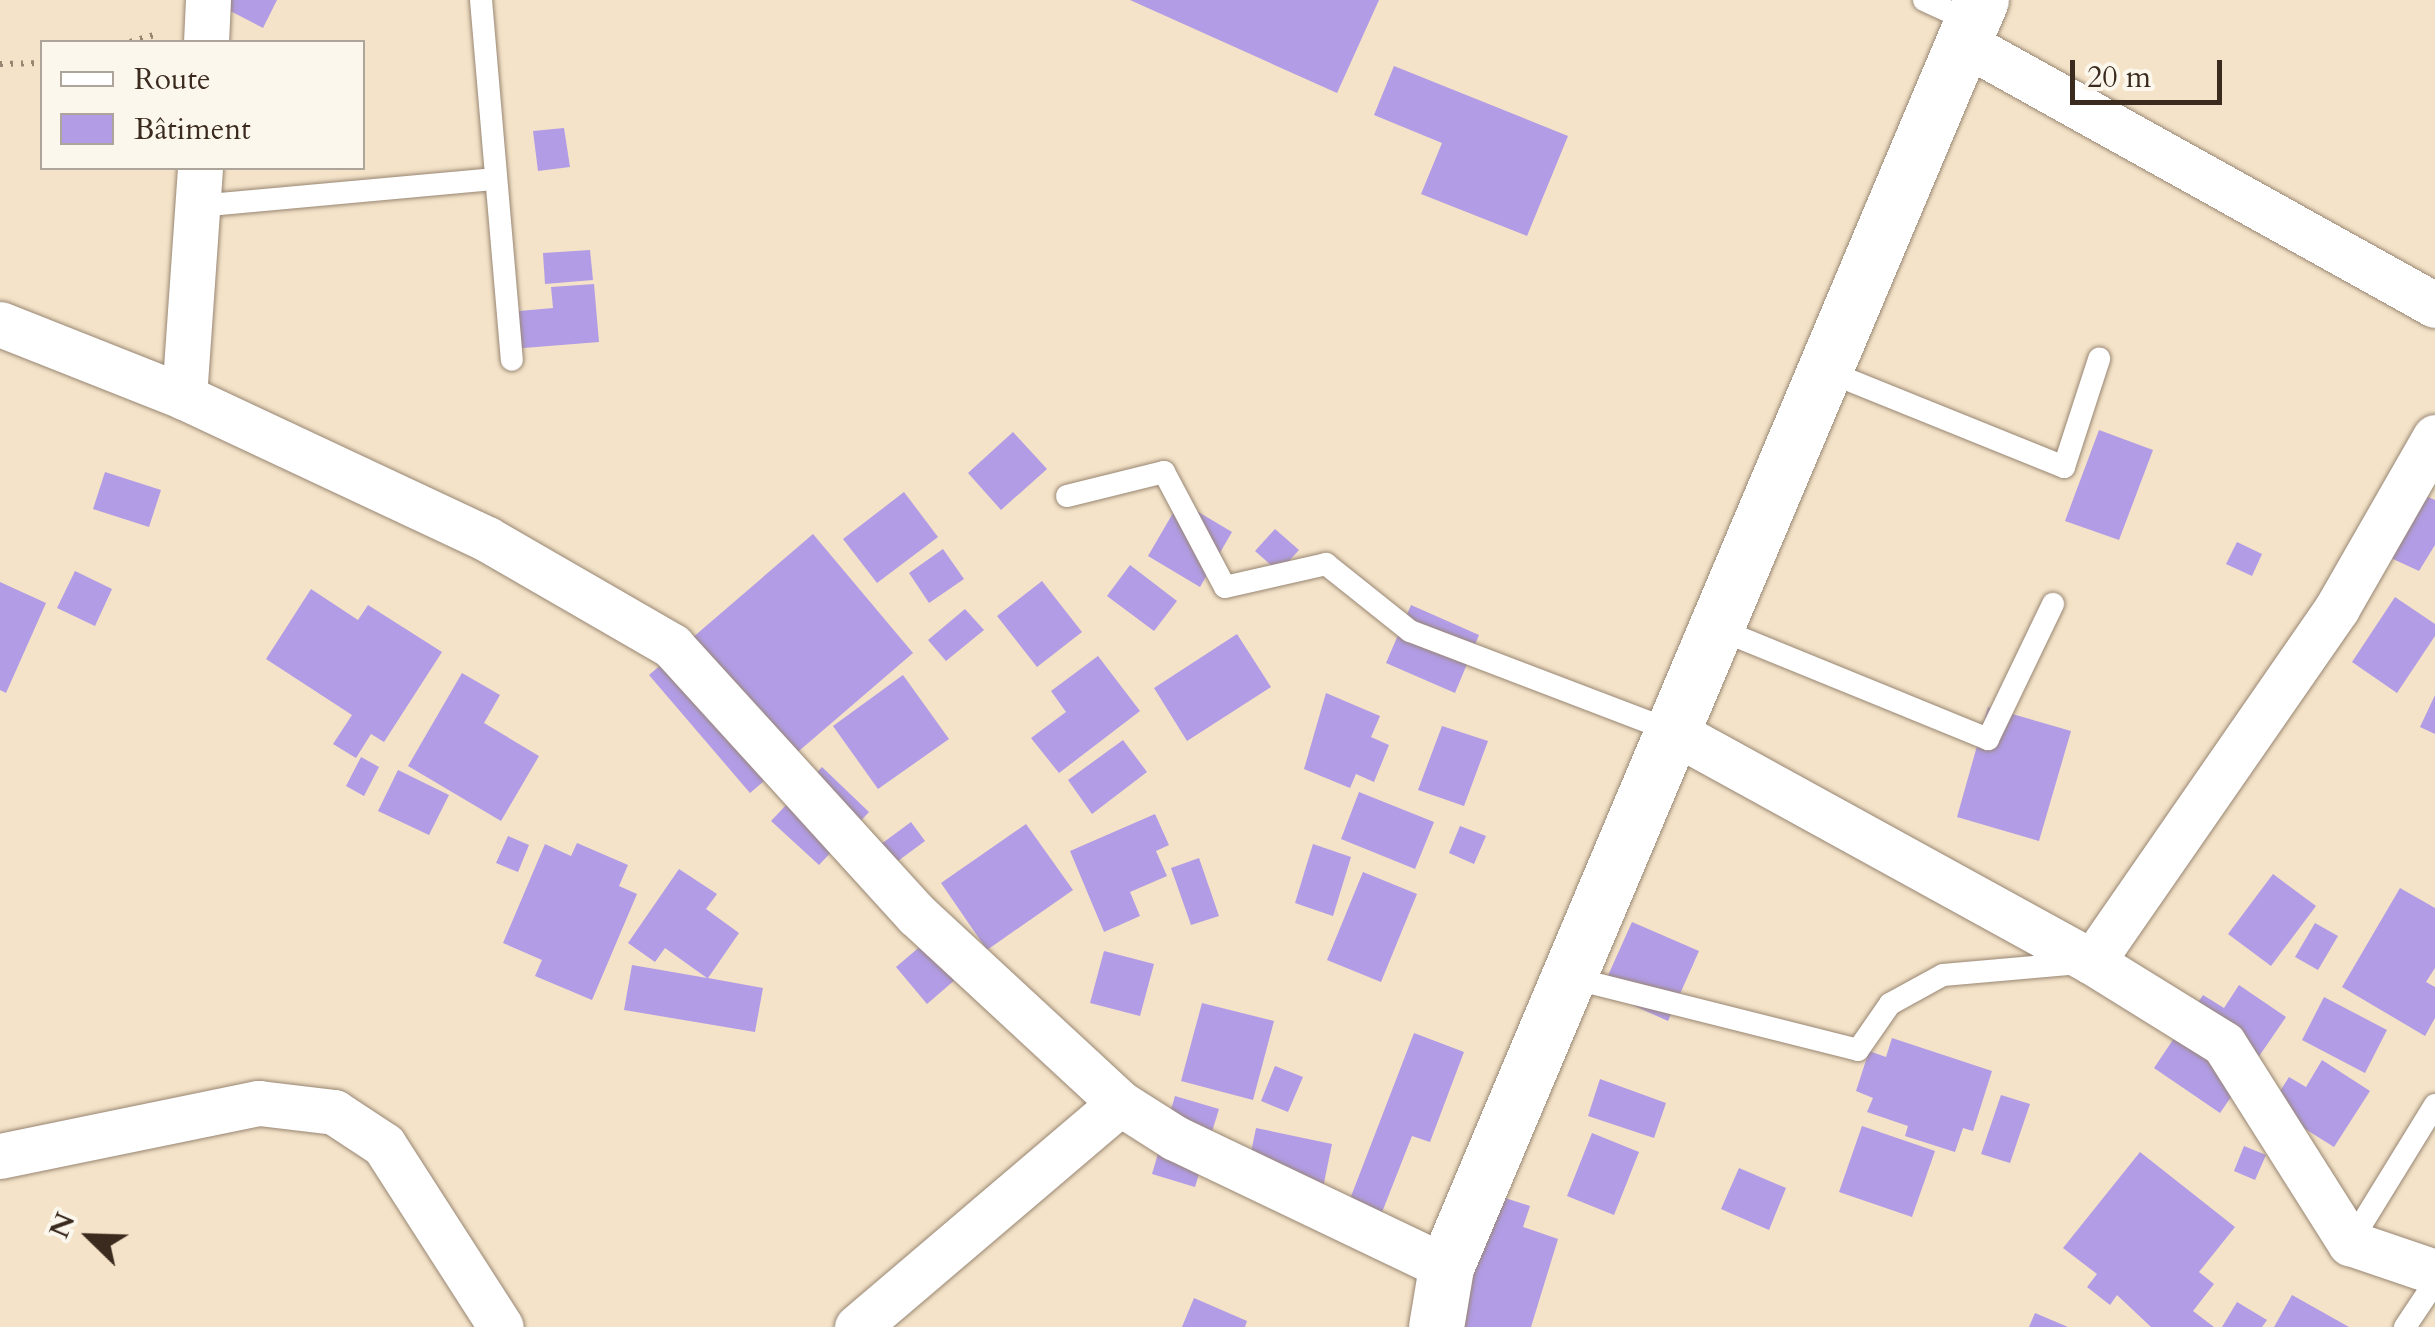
<!DOCTYPE html>
<meta charset="utf-8">
<style>
body{margin:0}
#map{position:relative;width:2435px;height:1327px;overflow:hidden;background:#f4e3c8;font-family:Cardo,serif}
div>[style]{position:absolute}
.building>*{inset:0;background:#b19ce5}
.path>*{height:6px;margin-top:-3px;transform-origin:0;background:repeating-linear-gradient(90deg,#988673 0 2.5px,transparent 0 10.5px)}
.roads{filter:drop-shadow(0 0 2px #988673) drop-shadow(0 0 2px #988673)}
.service>*{height:22px;margin:-11px;padding:0 11px;transform-origin:11px;border-radius:11px;background:#fff}
.minor>*{height:45px;margin:-22.5px;padding:0 22.5px;transform-origin:22.5px;border-radius:22.5px;background:#fff}
.secondary>*{height:55px;margin:-27.5px;padding:0 27.5px;transform-origin:27.5px;border-radius:27.5px;background:#fff}
span{translate:-50% -50%;white-space:nowrap;text-align:center;line-height:1.15;-webkit-text-stroke:9px #fbf7ec;paint-order:stroke}
.legend{position:absolute;left:40px;top:40px;width:325px;height:130px;box-sizing:border-box;background:#fbf7ec;border:2px solid #aea59a;margin:0;padding:12px 18px;list-style:none;font-size:30px;color:#3b2a1e}
.legend li{display:flex;align-items:center;gap:20px;height:50px}
.legend b{width:50px;border:2px solid #aea59a}
.north{position:absolute;left:40px;top:1187px;width:100px;height:100px;-webkit-text-stroke:8px #fbf7ec;paint-order:stroke;rotate:293deg;font-size:28px;font-weight:700;line-height:40px;text-align:center;color:#3b2a1e}
.north::after{content:'';display:block;margin:auto;width:35px;height:45px;background:#3b2a1e;clip-path:polygon(50% 0,100% 100%,50% 72%,0 100%)}
.scale{position:absolute;left:2070px;top:60px;width:152px;height:45px;box-sizing:border-box;border:5px solid #3b2a1e;border-top:0;padding-left:12px;font-size:30px;line-height:35px;white-space:nowrap;color:#3b2a1e;-webkit-text-stroke:8px #fbf7ec;paint-order:stroke}
</style>
<div id="map">
<div class="building">
<i style="clip-path:polygon(209px 0,277px 0,263px 28px)"></i>
<i style="clip-path:polygon(1130px 0,1379px 0,1337px 93px)"></i>
<i style="clip-path:polygon(1394px 66px,1568px 136px,1527px 236px,1421px 194px,1442px 143px,1374px 115px)"></i>
<i style="clip-path:polygon(564px 128px,570px 167px,538px 171px,533px 131px)"></i>
<i style="clip-path:polygon(590px 250px,593px 280px,545px 284px,543px 253px)"></i>
<i style="clip-path:polygon(594px 284px,599px 342px,500px 350px,498px 313px,553px 308px,551px 287px)"></i>
<i style="clip-path:polygon(2099px 430px,2153px 450px,2119px 540px,2065px 521px)"></i>
<i style="clip-path:polygon(1013px 432px,1047px 469px,1001px 510px,968px 473px)"></i>
<i style="clip-path:polygon(105px 472px,161px 490px,149px 527px,93px 509px)"></i>
<i style="clip-path:polygon(2410px 489px,2435px 500px,2435px 545px,2419px 571px,2380px 553px)"></i>
<i style="clip-path:polygon(904px 492px,938px 537px,877px 583px,843px 539px)"></i>
<i style="clip-path:polygon(1180px 501px,1232px 532px,1200px 587px,1148px 556px)"></i>
<i style="clip-path:polygon(1275px 529px,1299px 550px,1279px 572px,1255px 551px)"></i>
<i style="clip-path:polygon(813px 534px,913px 653px,750px 793px,649px 675px)"></i>
<i style="clip-path:polygon(2237px 542px,2262px 554px,2252px 576px,2226px 564px)"></i>
<i style="clip-path:polygon(943px 549px,964px 579px,929px 603px,909px 573px)"></i>
<i style="clip-path:polygon(1130px 565px,1177px 601px,1154px 631px,1107px 596px)"></i>
<i style="clip-path:polygon(75px 571px,112px 589px,95px 626px,57px 608px)"></i>
<i style="clip-path:polygon(1042px 581px,1082px 632px,1037px 667px,997px 616px)"></i>
<i style="clip-path:polygon(0 582px,46px 603px,6px 693px,0 690px)"></i>
<i style="clip-path:polygon(311px 589px,358px 620px,368px 605px,442px 652px,384px 742px,371px 734px,356px 758px,333px 744px,352px 715px,266px 659px)"></i>
<i style="clip-path:polygon(2395px 597px,2435px 624px,2435px 636px,2397px 693px,2352px 662px)"></i>
<i style="clip-path:polygon(1411px 605px,1479px 635px,1455px 693px,1386px 663px)"></i>
<i style="clip-path:polygon(965px 609px,984px 630px,946px 661px,928px 640px)"></i>
<i style="clip-path:polygon(1237px 634px,1271px 687px,1187px 741px,1154px 688px)"></i>
<i style="clip-path:polygon(1098px 656px,1140px 711px,1059px 773px,1031px 738px,1066px 712px,1051px 691px)"></i>
<i style="clip-path:polygon(462px 673px,500px 695px,484px 723px,539px 756px,501px 821px,408px 766px)"></i>
<i style="clip-path:polygon(903px 675px,949px 739px,878px 789px,833px 726px)"></i>
<i style="clip-path:polygon(1326px 693px,1380px 716px,1371px 737px,1389px 745px,1374px 782px,1356px 774px,1350px 788px,1304px 769px)"></i>
<i style="clip-path:polygon(2435px 695px,2435px 734px,2420px 727px)"></i>
<i style="clip-path:polygon(1988px 707px,2071px 731px,2039px 841px,1957px 817px)"></i>
<i style="clip-path:polygon(1442px 726px,1488px 741px,1464px 806px,1418px 790px)"></i>
<i style="clip-path:polygon(1123px 740px,1147px 772px,1092px 814px,1068px 780px)"></i>
<i style="clip-path:polygon(361px 757px,379px 767px,364px 796px,346px 786px)"></i>
<i style="clip-path:polygon(822px 767px,869px 812px,819px 865px,771px 821px)"></i>
<i style="clip-path:polygon(398px 770px,449px 795px,429px 835px,378px 811px)"></i>
<i style="clip-path:polygon(1359px 792px,1434px 822px,1415px 869px,1341px 839px)"></i>
<i style="clip-path:polygon(1155px 814px,1169px 845px,1156px 851px,1167px 876px,1130px 892px,1140px 916px,1104px 932px,1070px 851px)"></i>
<i style="clip-path:polygon(911px 822px,925px 841px,883px 872px,869px 853px)"></i>
<i style="clip-path:polygon(1026px 824px,1073px 890px,987px 950px,941px 883px)"></i>
<i style="clip-path:polygon(1460px 826px,1486px 836px,1474px 864px,1449px 853px)"></i>
<i style="clip-path:polygon(508px 836px,529px 845px,518px 872px,496px 863px)"></i>
<i style="clip-path:polygon(577px 843px,628px 865px,619px 886px,637px 894px,592px 1000px,535px 976px,542px 960px,503px 943px,545px 844px,571px 856px)"></i>
<i style="clip-path:polygon(1313px 844px,1351px 857px,1333px 916px,1295px 903px)"></i>
<i style="clip-path:polygon(1199px 858px,1219px 916px,1191px 925px,1171px 868px)"></i>
<i style="clip-path:polygon(679px 869px,717px 894px,706px 909px,739px 933px,708px 978px,763px 988px,755px 1032px,624px 1010px,632px 965px,707px 978px,665px 948px,655px 962px,628px 943px)"></i>
<i style="clip-path:polygon(1363px 872px,1417px 894px,1381px 982px,1327px 960px)"></i>
<i style="clip-path:polygon(2273px 874px,2316px 906px,2271px 966px,2228px 934px)"></i>
<i style="clip-path:polygon(2400px 888px,2435px 908px,2435px 968px,2426px 982px,2435px 987px,2435px 1018px,2425px 1036px,2342px 987px)"></i>
<i style="clip-path:polygon(1632px 922px,1699px 951px,1668px 1021px,1601px 991px)"></i>
<i style="clip-path:polygon(2315px 923px,2338px 936px,2318px 970px,2295px 957px)"></i>
<i style="clip-path:polygon(923px 944px,978px 960px,927px 1004px,896px 967px)"></i>
<i style="clip-path:polygon(1104px 951px,1154px 964px,1140px 1016px,1090px 1003px)"></i>
<i style="clip-path:polygon(2239px 985px,2286px 1017px,2220px 1113px,2154px 1068px,2203px 995px,2224px 1008px)"></i>
<i style="clip-path:polygon(2324px 997px,2387px 1030px,2365px 1073px,2302px 1040px)"></i>
<i style="clip-path:polygon(1202px 1003px,1274px 1021px,1253px 1100px,1181px 1081px)"></i>
<i style="clip-path:polygon(1414px 1033px,1464px 1052px,1430px 1142px,1412px 1136px,1377px 1225px,1345px 1212px)"></i>
<i style="clip-path:polygon(1892px 1038px,1992px 1071px,1973px 1131px,1963px 1128px,1955px 1152px,1905px 1136px,1908px 1126px,1867px 1112px,1873px 1098px,1856px 1091px,1869px 1051px,1886px 1057px)"></i>
<i style="clip-path:polygon(2322px 1060px,2370px 1091px,2334px 1147px,2270px 1107px,2289px 1077px,2306px 1087px)"></i>
<i style="clip-path:polygon(1275px 1066px,1303px 1077px,1288px 1112px,1261px 1101px)"></i>
<i style="clip-path:polygon(1600px 1079px,1666px 1103px,1654px 1138px,1588px 1116px)"></i>
<i style="clip-path:polygon(2001px 1095px,2030px 1104px,2010px 1163px,1981px 1154px)"></i>
<i style="clip-path:polygon(1175px 1096px,1219px 1109px,1195px 1187px,1152px 1174px)"></i>
<i style="clip-path:polygon(1862px 1126px,1935px 1151px,1912px 1217px,1839px 1192px)"></i>
<i style="clip-path:polygon(1256px 1128px,1332px 1144px,1320px 1202px,1244px 1186px)"></i>
<i style="clip-path:polygon(1592px 1133px,1639px 1152px,1614px 1215px,1567px 1196px)"></i>
<i style="clip-path:polygon(2244px 1146px,2266px 1155px,2255px 1180px,2234px 1171px)"></i>
<i style="clip-path:polygon(2140px 1152px,2235px 1227px,2199px 1272px,2214px 1284px,2193px 1311px,2214px 1327px,2151px 1327px,2117px 1295px,2110px 1305px,2087px 1287px,2097px 1274px,2063px 1248px)"></i>
<i style="clip-path:polygon(1739px 1168px,1786px 1188px,1769px 1230px,1721px 1209px)"></i>
<i style="clip-path:polygon(1496px 1195px,1530px 1206px,1523px 1227px,1558px 1239px,1531px 1327px,1455px 1327px)"></i>
<i style="clip-path:polygon(2292px 1295px,2349px 1327px,2274px 1327px)"></i>
<i style="clip-path:polygon(1194px 1298px,1247px 1321px,1245px 1327px,1182px 1327px)"></i>
<i style="clip-path:polygon(2237px 1302px,2267px 1320px,2262px 1327px,2222px 1327px)"></i>
<i style="clip-path:polygon(2035px 1313px,2068px 1327px,2029px 1327px)"></i>
</div>
<div class="path">
<i style="left:130px;top:42px;width:29px;rotate:-16deg"></i>
<i style="left:0;top:64px;width:42px;rotate:-1.4deg"></i>
</div>
<div class="roads">
<div class="service">
<i style="left:481px;top:0;width:361px;rotate:85.1deg"></i>
<i style="left:1924px;top:0;width:53px;rotate:24.6deg"></i>
<i style="left:198px;top:206px;width:299px;rotate:-5.2deg"></i>
<i style="left:1824px;top:370px;width:259px;rotate:22deg"></i>
<i style="left:2064px;top:467px;width:114px;rotate:-72deg"></i>
<i style="left:1067px;top:496px;width:100px;rotate:-13.9deg"></i>
<i style="left:1164px;top:472px;width:130px;rotate:62.1deg"></i>
<i style="left:1225px;top:587px;width:104px;rotate:-12.8deg"></i>
<i style="left:1326px;top:564px;width:107px;rotate:38.6deg"></i>
<i style="left:1410px;top:631px;width:280px;rotate:20.9deg"></i>
<i style="left:1716px;top:628px;width:294px;rotate:22.2deg"></i>
<i style="left:1988px;top:739px;width:150px;rotate:-64.3deg"></i>
<i style="left:1568px;top:977px;width:299px;rotate:14.1deg"></i>
<i style="left:1858px;top:1050px;width:56px;rotate:-55.2deg"></i>
<i style="left:1890px;top:1004px;width:60px;rotate:-28.7deg"></i>
<i style="left:1943px;top:975px;width:137px;rotate:-5deg"></i>
<i style="left:2350px;top:1243px;width:162px;rotate:-58.4deg"></i>
<i style="left:2405px;top:1327px;width:54px;rotate:-56.3deg"></i>
</div>
<div class="minor">
<i style="left:206px;top:42px;width:42px;rotate:-87.3deg"></i>
<i style="left:1962px;top:42px;width:541px;rotate:29.08deg"></i>
<i style="left:0;top:324px;width:198px;rotate:21.6deg"></i>
<i style="left:184px;top:397px;width:335px;rotate:25.1deg"></i>
<i style="left:487px;top:539px;width:214px;rotate:30deg"></i>
<i style="left:672px;top:646px;width:364px;rotate:47.7deg"></i>
<i style="left:917px;top:915px;width:277px;rotate:42.8deg"></i>
<i style="left:1120px;top:1103px;width:65px;rotate:32.5deg"></i>
<i style="left:1175px;top:1138px;width:300px;rotate:25.5deg"></i>
<i style="left:184px;top:397px;width:230px;rotate:-86deg"></i>
<i style="left:1672px;top:731px;width:479px;rotate:28.8deg"></i>
<i style="left:2092px;top:962px;width:155px;rotate:31.8deg"></i>
<i style="left:2224px;top:1044px;width:236px;rotate:57.7deg"></i>
<i style="left:2350px;top:1243px;width:90px;rotate:18.8deg"></i>
<i style="left:2092px;top:962px;width:431px;rotate:-55.3deg"></i>
<i style="left:2337px;top:608px;width:197px;rotate:-60.2deg"></i>
<i style="left:0;top:1156px;width:264px;rotate:-11.6deg"></i>
<i style="left:259px;top:1103px;width:76px;rotate:6.8deg"></i>
<i style="left:334px;top:1112px;width:60px;rotate:33.4deg"></i>
<i style="left:384px;top:1145px;width:216px;rotate:57.3deg"></i>
<i style="left:857px;top:1327px;width:345px;rotate:-40.4deg"></i>
</div>
<div class="secondary">
<i style="left:1436px;top:1327px;width:61px;rotate:-80.5deg"></i>
<i style="left:1446px;top:1267px;width:1375px;rotate:-67.11deg"></i>
</div>
</div>
<ul class="legend">
<li><b style="height:12px;background:#fff"></b>Route</li>
<li><b style="height:28px;background:#b19ce5"></b>Bâtiment</li>
</ul>
<div class="north">N</div>
<div class="scale">20 m</div>
</div>
